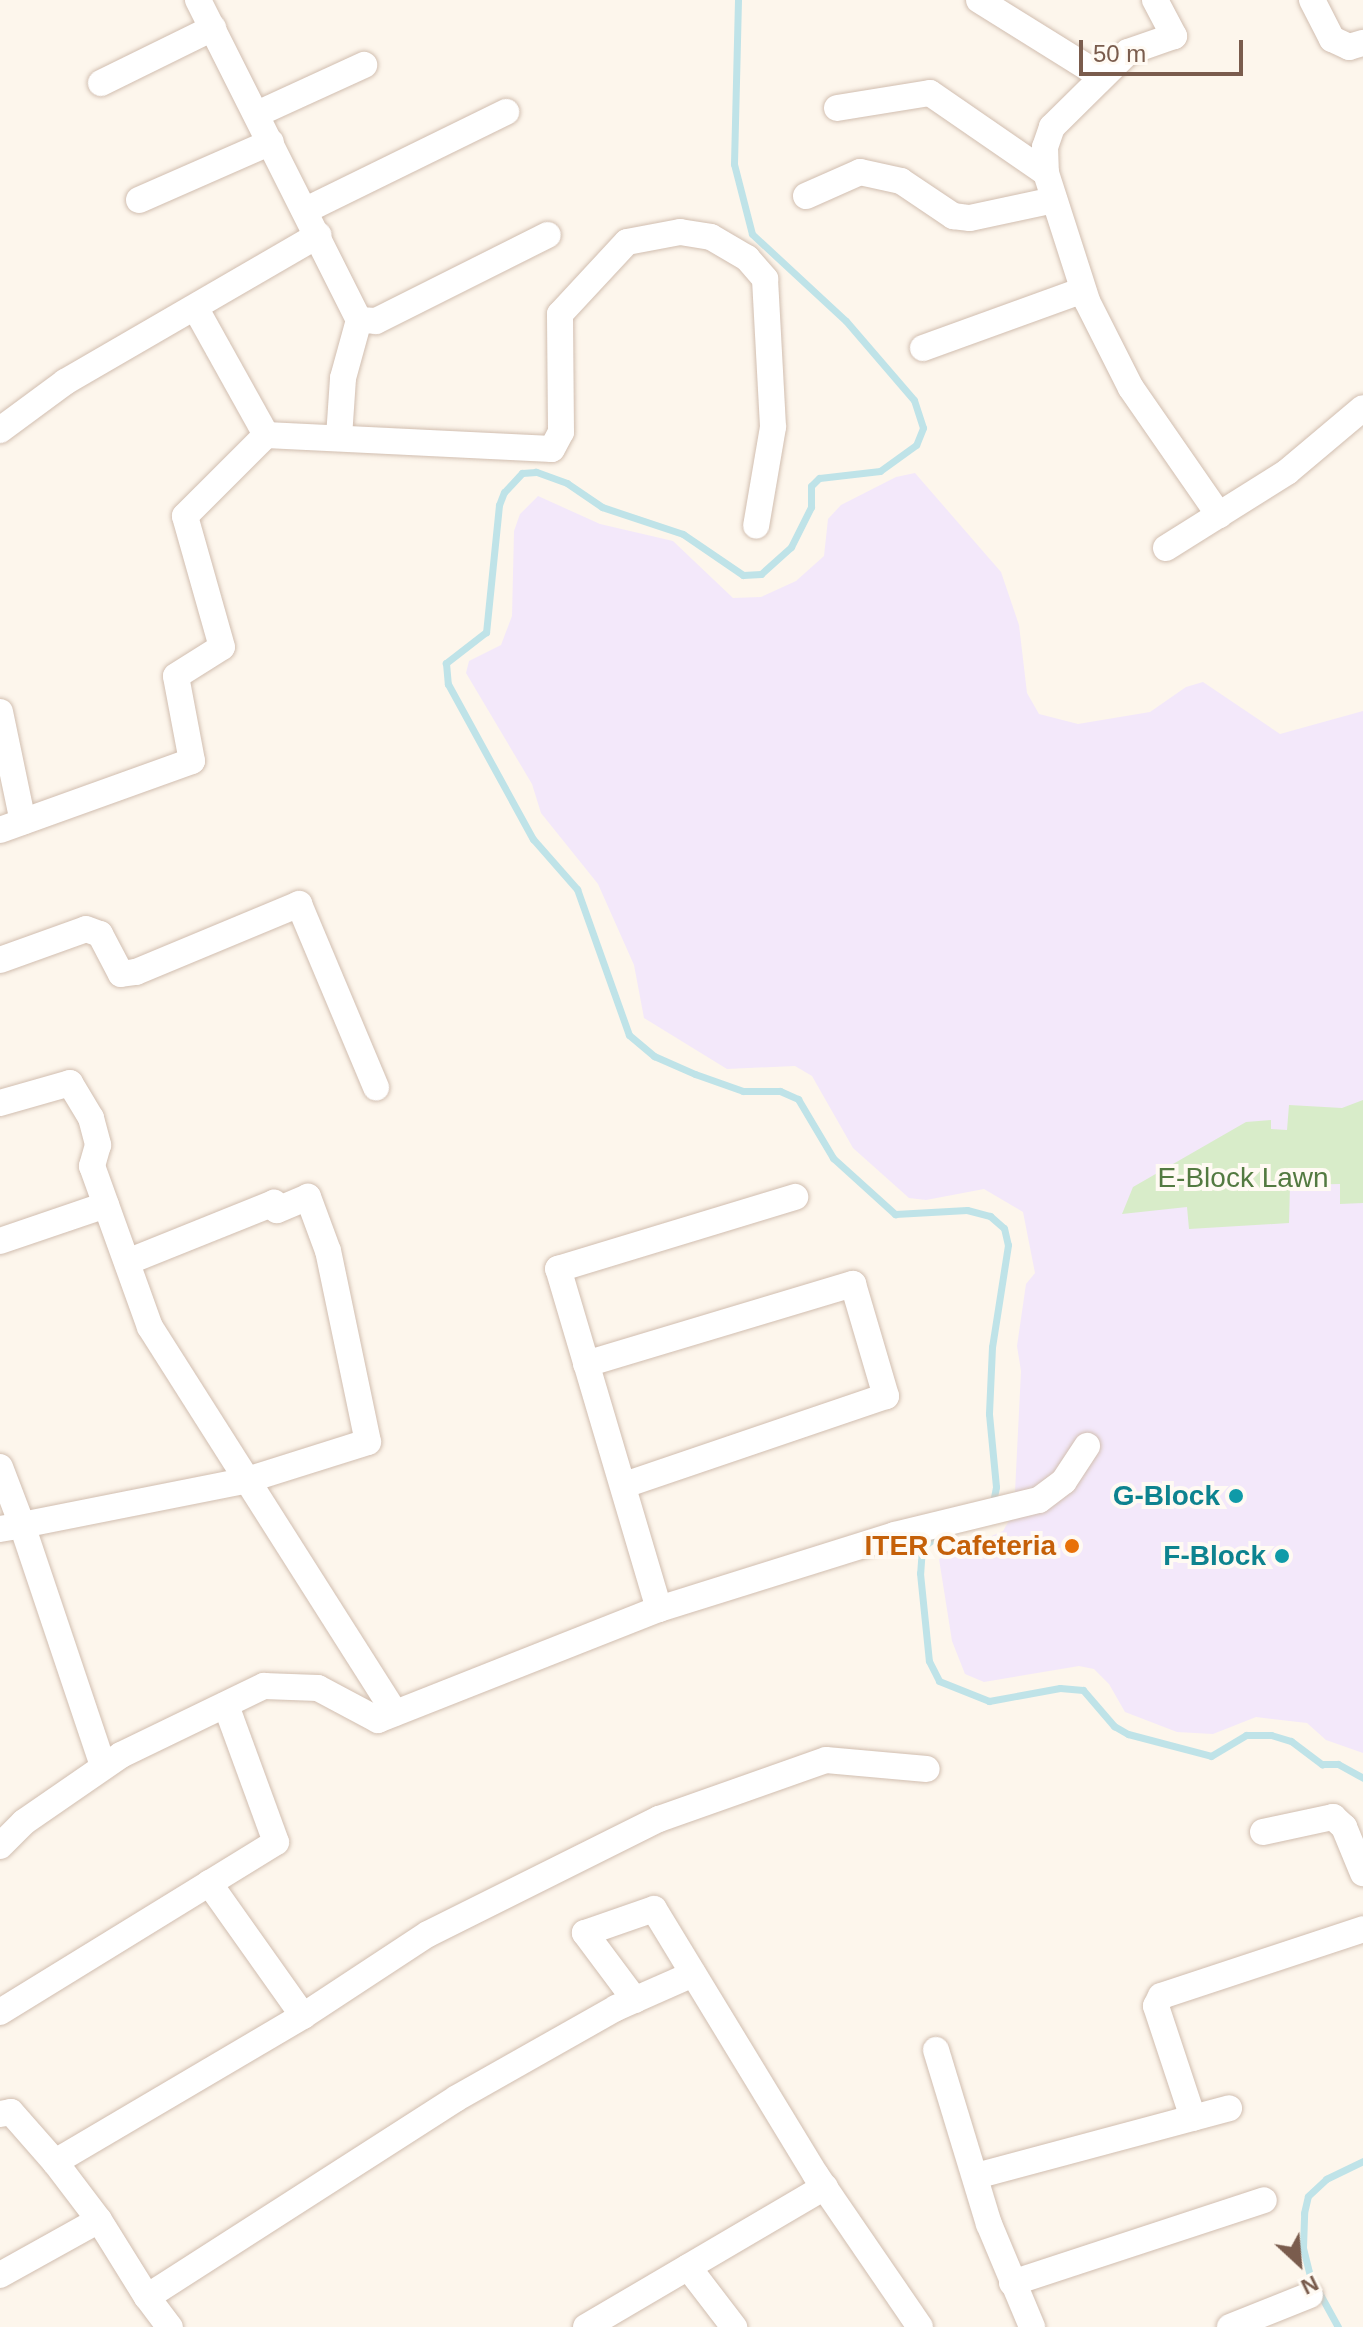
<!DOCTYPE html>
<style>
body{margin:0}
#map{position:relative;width:1363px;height:2327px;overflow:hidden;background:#fdf6ec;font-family:Arial,sans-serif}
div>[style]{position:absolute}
.education>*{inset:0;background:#f3e8fa}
.green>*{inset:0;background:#d8ecc9}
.stream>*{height:7px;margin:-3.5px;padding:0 3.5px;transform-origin:3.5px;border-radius:3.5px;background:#bfe3e8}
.roads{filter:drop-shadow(0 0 2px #d1beb0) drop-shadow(0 0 2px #d1beb0)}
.street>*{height:26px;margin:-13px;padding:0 13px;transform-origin:13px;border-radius:13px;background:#fff}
.dots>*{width:22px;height:22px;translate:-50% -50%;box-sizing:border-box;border:4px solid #fffaf3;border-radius:50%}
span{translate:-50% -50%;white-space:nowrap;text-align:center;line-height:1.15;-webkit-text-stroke:8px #fffaf3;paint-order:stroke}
.park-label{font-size:28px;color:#537a41}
.culture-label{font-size:28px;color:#0d838f;font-weight:700}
.right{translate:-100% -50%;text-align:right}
.food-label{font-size:28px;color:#c56008;font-weight:700}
.north{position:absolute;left:1259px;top:2223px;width:80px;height:80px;-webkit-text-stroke:6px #fffaf3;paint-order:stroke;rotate:154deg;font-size:22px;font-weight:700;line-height:32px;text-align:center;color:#7a5c4d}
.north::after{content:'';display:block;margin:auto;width:28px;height:36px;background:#7a5c4d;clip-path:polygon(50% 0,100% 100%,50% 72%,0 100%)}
.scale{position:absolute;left:1079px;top:40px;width:164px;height:36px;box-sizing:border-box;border:4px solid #7a5c4d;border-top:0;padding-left:10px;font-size:24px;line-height:28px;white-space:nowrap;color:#7a5c4d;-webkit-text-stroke:6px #fffaf3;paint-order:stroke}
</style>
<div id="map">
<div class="education">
<i style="clip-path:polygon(915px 473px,1001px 572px,1019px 625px,1027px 693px,1039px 714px,1078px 724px,1150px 712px,1186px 687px,1203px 682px,1280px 734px,1363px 711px,1363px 1753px,1326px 1740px,1307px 1723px,1256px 1717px,1213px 1734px,1177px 1732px,1125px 1712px,1109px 1684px,1094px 1669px,1079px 1666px,984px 1682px,965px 1674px,952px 1641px,939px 1559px,1003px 1531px,1014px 1512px,1021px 1371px,1017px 1346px,1026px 1284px,1035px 1273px,1023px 1212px,984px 1189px,926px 1200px,909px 1198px,853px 1148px,812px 1076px,795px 1066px,727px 1069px,644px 1018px,634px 965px,598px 884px,541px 813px,532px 784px,466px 673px,469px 661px,501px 645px,512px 616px,514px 531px,520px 514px,538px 496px,600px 524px,673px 541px,733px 598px,761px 597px,796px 581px,824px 556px,828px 519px,841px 505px,896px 477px)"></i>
</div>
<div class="green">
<i style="clip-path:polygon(1363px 1100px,1363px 1203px,1340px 1204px,1340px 1184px,1290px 1185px,1289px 1223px,1189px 1229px,1187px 1207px,1122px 1214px,1133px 1187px,1246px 1122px,1271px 1120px,1271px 1129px,1287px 1130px,1289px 1105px,1342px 1108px)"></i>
</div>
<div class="stream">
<i style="left:738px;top:0;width:164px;rotate:91.4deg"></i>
<i style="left:734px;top:164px;width:72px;rotate:75.6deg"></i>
<i style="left:752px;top:234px;width:128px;rotate:42.8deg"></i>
<i style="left:846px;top:321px;width:104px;rotate:49.3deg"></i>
<i style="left:914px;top:400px;width:29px;rotate:72deg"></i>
<i style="left:923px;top:428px;width:18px;rotate:112deg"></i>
<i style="left:916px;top:445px;width:44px;rotate:144.2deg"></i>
<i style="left:880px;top:471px;width:61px;rotate:173.5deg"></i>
<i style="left:819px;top:478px;width:11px;rotate:135deg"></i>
<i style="left:811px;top:486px;width:21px;rotate:90deg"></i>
<i style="left:811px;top:507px;width:45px;rotate:116.6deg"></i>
<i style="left:791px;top:547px;width:40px;rotate:138deg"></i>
<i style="left:761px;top:574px;width:18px;rotate:177deg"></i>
<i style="left:743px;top:575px;width:73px;rotate:-145.7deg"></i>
<i style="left:683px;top:534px;width:85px;rotate:-161.6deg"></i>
<i style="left:602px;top:507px;width:42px;rotate:-145.6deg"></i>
<i style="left:567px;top:483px;width:33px;rotate:-160deg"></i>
<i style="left:536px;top:472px;width:14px;rotate:176deg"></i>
<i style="left:522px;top:473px;width:26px;rotate:133deg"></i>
<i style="left:504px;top:492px;width:14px;rotate:111deg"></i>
<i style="left:499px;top:505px;width:128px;rotate:95.8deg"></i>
<i style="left:486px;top:632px;width:51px;rotate:142.2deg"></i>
<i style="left:446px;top:663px;width:21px;rotate:85deg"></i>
<i style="left:448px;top:684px;width:177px;rotate:61.3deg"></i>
<i style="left:533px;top:839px;width:67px;rotate:48.7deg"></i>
<i style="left:577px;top:889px;width:155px;rotate:70.4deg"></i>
<i style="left:629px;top:1035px;width:33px;rotate:40deg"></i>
<i style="left:654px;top:1056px;width:45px;rotate:23.7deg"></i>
<i style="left:695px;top:1074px;width:51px;rotate:19.5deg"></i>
<i style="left:743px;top:1091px;width:37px"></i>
<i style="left:780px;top:1091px;width:20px;rotate:24deg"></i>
<i style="left:798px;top:1099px;width:69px;rotate:59.3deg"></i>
<i style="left:833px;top:1158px;width:84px;rotate:42.1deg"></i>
<i style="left:895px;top:1214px;width:72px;rotate:-3.2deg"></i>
<i style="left:967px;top:1210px;width:24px;rotate:15deg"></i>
<i style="left:990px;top:1216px;width:18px;rotate:41deg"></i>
<i style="left:1004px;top:1228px;width:17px;rotate:77deg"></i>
<i style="left:1008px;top:1245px;width:103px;rotate:98.9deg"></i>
<i style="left:992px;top:1347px;width:67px;rotate:92.6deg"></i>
<i style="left:989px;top:1414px;width:73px;rotate:84.5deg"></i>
<i style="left:996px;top:1487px;width:20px;rotate:101deg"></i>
<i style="left:938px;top:1536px;width:19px;rotate:145deg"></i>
<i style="left:922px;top:1547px;width:26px;rotate:94deg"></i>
<i style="left:920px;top:1573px;width:88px;rotate:84.2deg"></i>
<i style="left:929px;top:1661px;width:22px;rotate:63deg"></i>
<i style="left:939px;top:1681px;width:54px;rotate:21.8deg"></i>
<i style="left:989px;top:1701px;width:72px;rotate:-10.4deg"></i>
<i style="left:1060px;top:1688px;width:23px;rotate:5deg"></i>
<i style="left:1083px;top:1690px;width:48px;rotate:49.3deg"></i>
<i style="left:1114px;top:1726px;width:16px;rotate:30deg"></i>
<i style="left:1128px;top:1734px;width:86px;rotate:14.8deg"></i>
<i style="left:1211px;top:1756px;width:41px;rotate:-31deg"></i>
<i style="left:1246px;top:1735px;width:25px"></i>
<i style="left:1271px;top:1735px;width:21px;rotate:17deg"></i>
<i style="left:1291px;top:1741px;width:39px;rotate:37deg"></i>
<i style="left:1322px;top:1764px;width:16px"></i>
<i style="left:1338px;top:1764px;width:29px;rotate:29deg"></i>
<i style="left:1338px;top:2327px;width:58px;rotate:-118.8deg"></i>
<i style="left:1310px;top:2276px;width:30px;rotate:-104deg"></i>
<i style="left:1303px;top:2247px;width:34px;rotate:-88deg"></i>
<i style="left:1304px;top:2213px;width:17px;rotate:-77deg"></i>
<i style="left:1308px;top:2196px;width:25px;rotate:-43deg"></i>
<i style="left:1326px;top:2179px;width:41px;rotate:-25.9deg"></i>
</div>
<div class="roads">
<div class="street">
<i style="left:198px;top:0;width:358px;rotate:63.3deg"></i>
<i style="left:359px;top:320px;width:17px;rotate:3deg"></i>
<i style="left:376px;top:321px;width:192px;rotate:-26.6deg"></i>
<i style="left:979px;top:0;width:144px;rotate:31.9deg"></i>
<i style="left:1155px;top:0;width:41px;rotate:62.2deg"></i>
<i style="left:1174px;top:36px;width:49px;rotate:160.8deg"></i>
<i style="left:1128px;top:52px;width:107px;rotate:135.4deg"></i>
<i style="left:1052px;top:127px;width:21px;rotate:109deg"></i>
<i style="left:1045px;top:147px;width:26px;rotate:88deg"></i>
<i style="left:1046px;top:173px;width:134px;rotate:72.2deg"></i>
<i style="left:1087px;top:301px;width:97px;rotate:63.2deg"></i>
<i style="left:1131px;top:388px;width:155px;rotate:55.3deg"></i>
<i style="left:1312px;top:0;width:44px;rotate:62.9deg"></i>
<i style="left:1332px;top:39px;width:19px;rotate:25deg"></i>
<i style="left:1349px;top:47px;width:15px;rotate:-16deg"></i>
<i style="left:101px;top:83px;width:125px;rotate:-26.2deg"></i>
<i style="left:837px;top:108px;width:94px;rotate:-9.2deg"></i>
<i style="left:930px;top:93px;width:141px;rotate:34.6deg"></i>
<i style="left:257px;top:114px;width:118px;rotate:-24.6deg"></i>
<i style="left:806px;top:196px;width:59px;rotate:-24deg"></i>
<i style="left:860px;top:172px;width:42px;rotate:12.4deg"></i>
<i style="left:901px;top:181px;width:63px;rotate:33.9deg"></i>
<i style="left:953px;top:216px;width:17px;rotate:7deg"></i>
<i style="left:970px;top:218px;width:86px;rotate:-12.1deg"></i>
<i style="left:139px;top:200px;width:144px;rotate:-23.7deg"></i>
<i style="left:306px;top:210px;width:223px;rotate:-26.1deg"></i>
<i style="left:196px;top:309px;width:144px;rotate:60.9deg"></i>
<i style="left:923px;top:348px;width:170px;rotate:-19.9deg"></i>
<i style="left:0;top:430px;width:81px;rotate:-36.4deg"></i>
<i style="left:65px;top:382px;width:293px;rotate:-30.1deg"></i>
<i style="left:339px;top:437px;width:59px;rotate:-86.1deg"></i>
<i style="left:343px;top:378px;width:60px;rotate:-74.6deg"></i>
<i style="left:1166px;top:548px;width:143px;rotate:-32.1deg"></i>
<i style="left:1287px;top:472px;width:99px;rotate:-40.1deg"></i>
<i style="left:0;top:712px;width:112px;rotate:78.2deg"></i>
<i style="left:0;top:830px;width:204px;rotate:-19.8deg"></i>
<i style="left:192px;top:761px;width:86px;rotate:-100.7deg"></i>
<i style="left:176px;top:676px;width:54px;rotate:-32.2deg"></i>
<i style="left:222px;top:647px;width:136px;rotate:-105.8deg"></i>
<i style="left:185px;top:516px;width:115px;rotate:-45deg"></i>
<i style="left:266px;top:435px;width:286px;rotate:2.8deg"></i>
<i style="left:552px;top:449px;width:19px;rotate:-62deg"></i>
<i style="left:561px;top:432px;width:118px;rotate:-90.5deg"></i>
<i style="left:560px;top:314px;width:98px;rotate:-47.1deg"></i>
<i style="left:627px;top:242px;width:54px;rotate:-10.7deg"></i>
<i style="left:680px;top:232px;width:31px;rotate:9deg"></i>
<i style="left:711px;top:237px;width:42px;rotate:30.3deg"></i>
<i style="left:747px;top:258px;width:28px;rotate:49deg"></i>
<i style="left:765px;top:279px;width:148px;rotate:86.9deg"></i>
<i style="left:773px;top:427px;width:100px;rotate:99.7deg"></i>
<i style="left:0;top:960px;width:91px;rotate:-19.8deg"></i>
<i style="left:86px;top:929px;width:15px;rotate:20deg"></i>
<i style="left:100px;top:934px;width:45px;rotate:62.3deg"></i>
<i style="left:121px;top:974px;width:15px;rotate:-8deg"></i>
<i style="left:136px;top:972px;width:177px;rotate:-22.6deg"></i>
<i style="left:299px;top:904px;width:199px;rotate:67.2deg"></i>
<i style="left:0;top:1103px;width:73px;rotate:-15.9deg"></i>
<i style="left:70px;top:1083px;width:41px;rotate:59deg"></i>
<i style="left:91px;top:1118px;width:28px;rotate:75deg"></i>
<i style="left:98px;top:1145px;width:22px;rotate:106deg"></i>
<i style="left:92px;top:1166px;width:171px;rotate:70.2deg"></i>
<i style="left:150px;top:1327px;width:457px;rotate:57.6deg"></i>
<i style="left:0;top:1241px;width:112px;rotate:-18.8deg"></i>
<i style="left:586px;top:1364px;width:279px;rotate:-16.7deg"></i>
<i style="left:853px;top:1284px;width:117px;rotate:73.6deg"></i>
<i style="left:886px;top:1396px;width:277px;rotate:161.2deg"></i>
<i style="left:0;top:1467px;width:62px;rotate:69.2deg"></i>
<i style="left:22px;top:1525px;width:226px;rotate:-11.2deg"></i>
<i style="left:244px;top:1481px;width:130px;rotate:-17.5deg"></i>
<i style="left:368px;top:1442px;width:195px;rotate:-101.8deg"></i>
<i style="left:328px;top:1251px;width:58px;rotate:-110.3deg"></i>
<i style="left:308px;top:1197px;width:34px;rotate:157deg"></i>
<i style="left:277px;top:1210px;width:8px;rotate:-113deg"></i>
<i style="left:274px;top:1203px;width:158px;rotate:158.1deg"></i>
<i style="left:0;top:1529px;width:22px;rotate:-10deg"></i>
<i style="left:22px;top:1525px;width:254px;rotate:71.4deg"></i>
<i style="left:659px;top:1609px;width:355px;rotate:-106.5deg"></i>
<i style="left:558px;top:1269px;width:248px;rotate:-16.9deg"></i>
<i style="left:1263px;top:1832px;width:72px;rotate:-12.1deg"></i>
<i style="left:1333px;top:1817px;width:15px;rotate:42deg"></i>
<i style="left:1344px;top:1827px;width:50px;rotate:67.6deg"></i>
<i style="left:0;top:1846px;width:34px;rotate:-45deg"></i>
<i style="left:24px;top:1822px;width:118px;rotate:-34.6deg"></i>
<i style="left:121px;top:1755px;width:159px;rotate:-25.8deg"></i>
<i style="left:264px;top:1686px;width:54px;rotate:2.1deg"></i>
<i style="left:318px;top:1688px;width:68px;rotate:28.1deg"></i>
<i style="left:378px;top:1720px;width:302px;rotate:-21.6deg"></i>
<i style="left:659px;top:1609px;width:247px;rotate:-17.4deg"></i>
<i style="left:895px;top:1535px;width:148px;rotate:-13.7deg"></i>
<i style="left:1039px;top:1500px;width:31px;rotate:-37deg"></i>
<i style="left:1064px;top:1481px;width:42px;rotate:-56.7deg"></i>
<i style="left:209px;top:1883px;width:163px;rotate:54.7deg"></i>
<i style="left:303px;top:2016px;width:149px;rotate:-33.3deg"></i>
<i style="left:428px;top:1934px;width:258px;rotate:-26.5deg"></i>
<i style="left:659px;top:1819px;width:177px;rotate:-19.5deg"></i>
<i style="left:826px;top:1760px;width:101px;rotate:5.1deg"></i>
<i style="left:635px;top:2000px;width:84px;rotate:-126.7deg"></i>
<i style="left:585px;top:1933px;width:73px;rotate:-19.2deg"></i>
<i style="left:654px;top:1909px;width:311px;rotate:58.7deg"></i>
<i style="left:816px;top:2175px;width:184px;rotate:55.6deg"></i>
<i style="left:0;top:2012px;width:324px;rotate:-31.6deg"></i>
<i style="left:276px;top:1842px;width:146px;rotate:-110.1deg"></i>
<i style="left:936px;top:2050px;width:182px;rotate:73.1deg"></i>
<i style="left:989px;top:2224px;width:112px;rotate:67.3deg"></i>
<i style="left:0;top:2114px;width:11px;rotate:-10deg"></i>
<i style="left:11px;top:2112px;width:67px;rotate:48.7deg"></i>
<i style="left:1193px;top:2118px;width:118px;rotate:-108.3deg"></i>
<i style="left:1156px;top:2006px;width:11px;rotate:-63deg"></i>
<i style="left:1161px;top:1996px;width:213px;rotate:-18.3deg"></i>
<i style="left:976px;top:2176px;width:262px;rotate:-15deg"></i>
<i style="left:99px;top:2220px;width:91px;rotate:58.1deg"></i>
<i style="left:147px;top:2297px;width:368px;rotate:-32.7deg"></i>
<i style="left:457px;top:2098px;width:183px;rotate:-29.5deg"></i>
<i style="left:616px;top:2008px;width:84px;rotate:-23.8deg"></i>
<i style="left:688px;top:2267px;width:76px;rotate:52.5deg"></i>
<i style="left:0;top:2275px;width:113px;rotate:-29.1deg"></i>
<i style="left:99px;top:2220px;width:73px;rotate:-127.2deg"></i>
<i style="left:55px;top:2162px;width:288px;rotate:-30.5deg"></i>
<i style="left:1012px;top:2283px;width:265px;rotate:-18.2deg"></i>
<i style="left:147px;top:2297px;width:38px;rotate:53deg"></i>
<i style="left:586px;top:2327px;width:277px;rotate:-30.4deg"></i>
<i style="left:1230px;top:2327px;width:86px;rotate:-21.8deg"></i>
</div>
</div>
<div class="dots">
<i style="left:1236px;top:1496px;background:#0f9aa8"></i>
<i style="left:1072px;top:1546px;background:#e8710a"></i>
<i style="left:1282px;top:1556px;background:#0f9aa8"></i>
</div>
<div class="park-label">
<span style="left:1243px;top:1178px">E-Block Lawn</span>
</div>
<div class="culture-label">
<span class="right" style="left:1220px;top:1496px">G-Block</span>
<span class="right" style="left:1266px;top:1556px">F-Block</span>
</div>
<div class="food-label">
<span class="right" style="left:1056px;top:1546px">ITER Cafeteria</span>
</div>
<div class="north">N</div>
<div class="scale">50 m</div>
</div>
